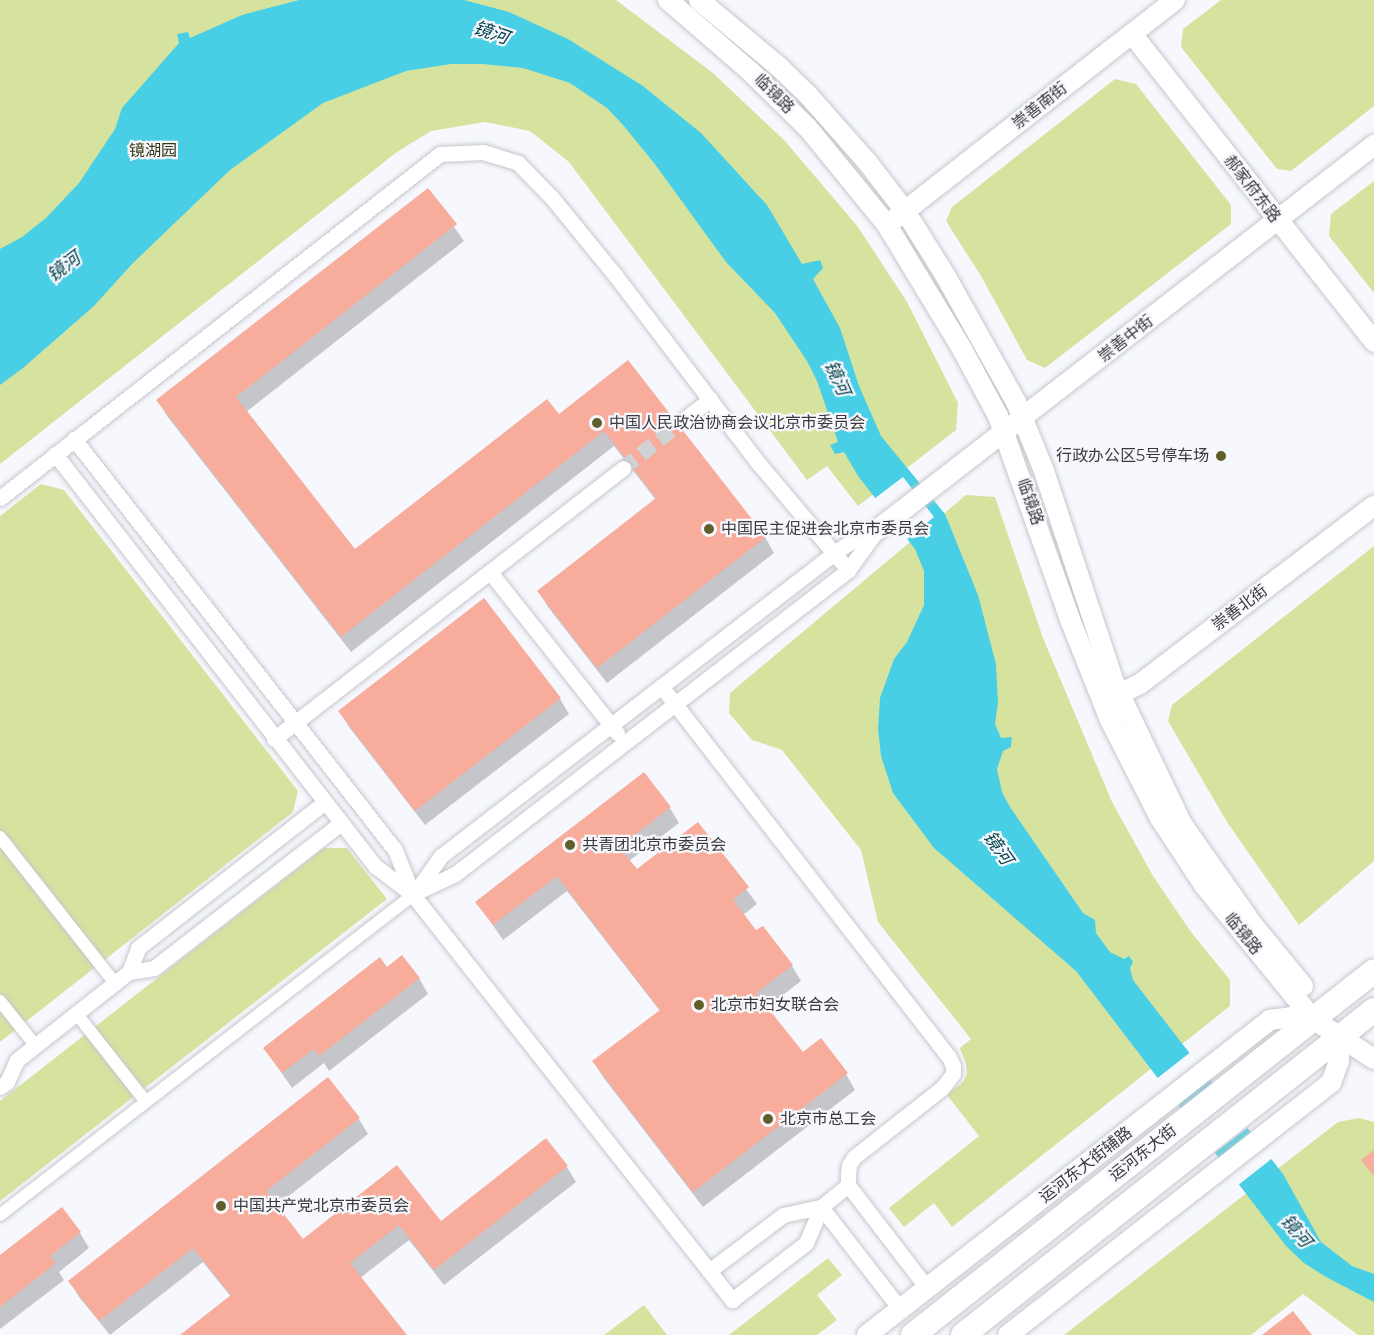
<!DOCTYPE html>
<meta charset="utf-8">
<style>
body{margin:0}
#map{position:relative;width:1374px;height:1335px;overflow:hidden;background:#f6f8fd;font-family:Montserrat,"Noto Sans SC",sans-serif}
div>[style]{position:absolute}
.green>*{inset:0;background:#d6e39f}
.water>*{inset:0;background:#49cfe5}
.pier>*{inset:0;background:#f6f8fd}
.shadow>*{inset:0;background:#0003}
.building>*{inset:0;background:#f8ac9b}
.minor-tunnel>*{height:15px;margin-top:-7.5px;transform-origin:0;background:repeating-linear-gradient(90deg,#d0d2d6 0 15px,transparent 0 23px)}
.roads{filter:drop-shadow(0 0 2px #c5c7cc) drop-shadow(0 0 2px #c5c7cc)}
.pedestrian>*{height:12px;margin:-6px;padding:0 6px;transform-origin:6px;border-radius:6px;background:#fff}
.minor>*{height:15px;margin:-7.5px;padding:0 7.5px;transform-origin:7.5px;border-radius:7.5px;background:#fff}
.tertiary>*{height:20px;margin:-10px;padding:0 10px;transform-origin:10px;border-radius:10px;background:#fff}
.primary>*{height:24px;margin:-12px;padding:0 12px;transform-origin:12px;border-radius:12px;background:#fff}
.dots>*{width:16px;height:16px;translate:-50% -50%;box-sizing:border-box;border:3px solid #f6f8fd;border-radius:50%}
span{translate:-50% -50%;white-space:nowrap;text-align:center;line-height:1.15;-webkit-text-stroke:4.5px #f6f8fd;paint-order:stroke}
.street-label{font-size:16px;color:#3a3a3c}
.park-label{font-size:16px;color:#323711}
.poi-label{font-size:16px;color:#3a3a3c}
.left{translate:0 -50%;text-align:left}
.right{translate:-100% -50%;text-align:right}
.water-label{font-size:18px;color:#003e48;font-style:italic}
</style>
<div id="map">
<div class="green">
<i style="clip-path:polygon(0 0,616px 0,713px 73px,785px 141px,858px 227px,907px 302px,958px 403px,956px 430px,858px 506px,827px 466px,807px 480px,569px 162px,530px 131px,485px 122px,431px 131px,397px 152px,0 464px)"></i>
<i style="clip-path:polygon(1221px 0,1374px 0,1374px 106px,1291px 171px,1277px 169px,1181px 47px,1183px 29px)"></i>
<i style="clip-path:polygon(1115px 79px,1136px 84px,1231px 205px,1231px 224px,1045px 368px,1027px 360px,981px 276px,946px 221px,952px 207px)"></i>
<i style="clip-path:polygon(1374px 181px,1374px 293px,1329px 236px,1331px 214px)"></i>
<i style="clip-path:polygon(41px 484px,64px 490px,298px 791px,293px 812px,0 1042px,0 516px)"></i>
<i style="clip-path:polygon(966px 495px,995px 497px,1043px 638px,1112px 802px,1153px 876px,1191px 932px,1230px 980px,1230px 1006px,952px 1227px,934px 1203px,904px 1227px,889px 1208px,979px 1136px,947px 1095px,963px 1082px,967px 1074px,966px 1064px,960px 1048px,971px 1039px,878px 922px,861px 850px,782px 750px,752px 740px,729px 713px,730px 693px)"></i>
<i style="clip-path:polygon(1374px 546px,1374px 861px,1299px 925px,1227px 822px,1168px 721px,1172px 705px)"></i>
<i style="clip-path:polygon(324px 848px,347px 848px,387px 899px,0 1201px,0 1101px)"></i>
<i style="clip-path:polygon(1359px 1118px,1374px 1122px,1374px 1335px,1358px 1335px,1303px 1294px,1251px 1335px,1064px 1335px,1338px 1122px)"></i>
<i style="clip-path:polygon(828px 1258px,842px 1275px,817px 1295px,837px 1320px,817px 1335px,729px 1335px)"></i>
<i style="clip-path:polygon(644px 1305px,667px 1335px,604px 1335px)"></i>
</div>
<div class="water">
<i style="clip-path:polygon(299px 0,464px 0,509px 12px,568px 39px,643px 86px,701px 133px,767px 205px,802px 264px,820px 260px,823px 268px,813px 279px,840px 328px,859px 386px,881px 436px,945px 514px,978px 595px,996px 664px,998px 703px,995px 724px,1001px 738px,1012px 737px,1011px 747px,1003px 751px,997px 769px,1002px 792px,1010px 807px,1083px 913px,1095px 920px,1096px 933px,1110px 952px,1124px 959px,1129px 956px,1133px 962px,1130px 968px,1133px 980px,1283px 1174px,1321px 1242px,1352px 1266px,1374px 1274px,1374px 1302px,1326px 1277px,1304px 1263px,1286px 1246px,1076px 971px,934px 848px,893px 793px,881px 756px,878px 729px,880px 698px,894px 659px,907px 642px,924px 605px,924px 571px,915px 549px,858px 476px,844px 452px,835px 454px,830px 445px,838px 442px,817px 381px,807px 361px,775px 313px,726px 262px,654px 163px,623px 125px,607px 108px,570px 83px,523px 68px,483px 64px,451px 64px,406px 71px,323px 103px,230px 170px,132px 264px,94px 306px,23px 368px,0 385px,0 249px,22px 237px,46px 218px,79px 183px,115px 129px,122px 108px,179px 43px,177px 34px,188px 32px,190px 38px,242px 15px)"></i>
</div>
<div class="pier">
<i style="clip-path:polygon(903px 477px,934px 517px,905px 541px,874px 499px)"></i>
<i style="clip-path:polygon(1192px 1051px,1212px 1077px,1175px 1106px,1155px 1080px)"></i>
<i style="clip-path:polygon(1218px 1085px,1250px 1126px,1213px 1154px,1181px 1113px)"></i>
<i style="clip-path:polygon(1254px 1132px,1274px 1157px,1237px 1186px,1218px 1161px)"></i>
</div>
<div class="shadow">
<i style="clip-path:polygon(428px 190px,464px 241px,246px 412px,354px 551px,559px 416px,628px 362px,765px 537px,774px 553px,607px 683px,548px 607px,539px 591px,656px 500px,614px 446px,351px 652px,167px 416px,158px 400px)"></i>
<i style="clip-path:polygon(560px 699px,569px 714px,425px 825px,349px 727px,340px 711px)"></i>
<i style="clip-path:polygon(670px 808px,679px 823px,629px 861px,637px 871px,698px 824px,757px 904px,743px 915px,756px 932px,792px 966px,801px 981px,766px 1008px,802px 1055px,846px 1074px,855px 1090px,703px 1207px,603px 1077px,594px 1062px,660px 1011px,567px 891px,503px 940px,477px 902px)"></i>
<i style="clip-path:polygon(419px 978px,428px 994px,329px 1071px,324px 1063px,292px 1088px,265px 1049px)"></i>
<i style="clip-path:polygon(359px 1119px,368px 1134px,276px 1206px,303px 1241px,397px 1168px,440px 1223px,567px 1167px,576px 1182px,444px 1285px,409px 1240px,360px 1278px,405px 1335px,182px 1335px,231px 1297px,203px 1262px,110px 1335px,79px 1297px,70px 1281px)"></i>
<i style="clip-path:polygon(80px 1233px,89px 1248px,59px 1272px,64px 1280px,0 1329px,0 1257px)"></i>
</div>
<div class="building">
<i style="clip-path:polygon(428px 188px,457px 224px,236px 397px,355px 549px,547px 399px,559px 414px,628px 360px,766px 537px,597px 668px,537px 591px,656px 498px,604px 431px,341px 637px,156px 400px)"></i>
<i style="clip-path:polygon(484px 598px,561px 698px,415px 811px,338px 711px)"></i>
<i style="clip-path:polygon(644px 772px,671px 807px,619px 847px,637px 869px,698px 822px,749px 887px,733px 900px,756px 930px,763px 926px,793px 965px,756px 993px,803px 1052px,821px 1038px,848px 1073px,693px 1192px,592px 1061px,660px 1010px,557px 876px,493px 925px,475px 902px)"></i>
<i style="clip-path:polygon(402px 955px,420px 978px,319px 1056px,314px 1049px,282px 1073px,263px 1048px,380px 957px,387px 967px)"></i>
<i style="clip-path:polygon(328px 1077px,360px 1118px,266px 1191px,303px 1239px,397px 1165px,441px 1221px,546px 1138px,568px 1166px,434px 1270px,399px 1225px,350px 1263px,407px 1335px,180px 1335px,231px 1295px,193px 1248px,99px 1321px,68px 1281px)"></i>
<i style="clip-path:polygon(1374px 1150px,1374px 1176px,1361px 1160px)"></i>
<i style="clip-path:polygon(62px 1207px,81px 1232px,50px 1256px,56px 1263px,0 1307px,0 1255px)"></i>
<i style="clip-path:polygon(1293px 1311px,1312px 1335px,1262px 1335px)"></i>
</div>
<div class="minor-tunnel">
<i style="left:623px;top:468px;width:80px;rotate:-38.4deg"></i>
</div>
<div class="roads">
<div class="pedestrian">
<i style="left:0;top:837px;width:186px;rotate:51.8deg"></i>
<i style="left:0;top:1001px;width:56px;rotate:51.5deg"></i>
<i style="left:76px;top:1013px;width:113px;rotate:51.8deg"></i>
<i style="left:0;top:1215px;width:522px;rotate:-37.77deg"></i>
</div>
<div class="minor">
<i style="left:686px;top:418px;width:31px;rotate:-38deg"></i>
<i style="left:74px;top:439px;width:521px;rotate:52.01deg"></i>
<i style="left:395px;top:850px;width:48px;rotate:68.2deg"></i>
<i style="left:55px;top:454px;width:522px;rotate:52.16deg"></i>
<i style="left:375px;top:866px;width:48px;rotate:37.3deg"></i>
<i style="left:413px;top:895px;width:516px;rotate:51.77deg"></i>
<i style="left:732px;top:1300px;width:93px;rotate:-37.6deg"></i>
<i style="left:806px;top:1243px;width:39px;rotate:-67deg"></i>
<i style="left:0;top:498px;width:559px;rotate:-38.02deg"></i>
<i style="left:440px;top:154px;width:43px;rotate:-2.7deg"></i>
<i style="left:483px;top:152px;width:37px;rotate:17deg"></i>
<i style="left:518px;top:163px;width:50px;rotate:45.8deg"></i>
<i style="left:553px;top:199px;width:98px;rotate:50.8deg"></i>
<i style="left:615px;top:275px;width:239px;rotate:52.7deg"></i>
<i style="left:760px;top:465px;width:137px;rotate:50deg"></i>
<i style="left:490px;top:572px;width:205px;rotate:51.7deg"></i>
<i style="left:661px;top:686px;width:470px;rotate:52.2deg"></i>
<i style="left:949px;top:1057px;width:10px;rotate:66deg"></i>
<i style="left:953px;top:1066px;width:8px;rotate:90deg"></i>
<i style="left:953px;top:1074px;width:18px;rotate:128deg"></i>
<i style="left:942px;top:1088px;width:112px;rotate:141.9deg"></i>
<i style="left:854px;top:1157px;width:9px;rotate:122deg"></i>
<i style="left:849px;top:1165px;width:10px;rotate:96deg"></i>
<i style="left:848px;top:1175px;width:10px;rotate:90deg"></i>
<i style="left:848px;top:1185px;width:130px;rotate:52.5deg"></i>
<i style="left:274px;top:739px;width:442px;rotate:-37.8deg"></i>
<i style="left:415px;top:893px;width:44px;rotate:-25.4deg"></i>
<i style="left:455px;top:874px;width:497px;rotate:-37.7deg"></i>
<i style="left:848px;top:570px;width:49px;rotate:-54.1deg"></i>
<i style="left:413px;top:895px;width:48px;rotate:-54.3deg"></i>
<i style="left:441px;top:856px;width:496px;rotate:-37.6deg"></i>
<i style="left:834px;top:553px;width:34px;rotate:-34deg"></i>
<i style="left:862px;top:534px;width:16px;rotate:-15deg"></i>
<i style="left:129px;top:972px;width:26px;rotate:-69deg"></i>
<i style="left:138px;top:948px;width:237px;rotate:-38deg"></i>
<i style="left:0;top:1087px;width:9px;rotate:-36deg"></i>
<i style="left:7px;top:1082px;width:24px;rotate:-66deg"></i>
<i style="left:17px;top:1060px;width:142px;rotate:-38.2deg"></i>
<i style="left:129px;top:972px;width:25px;rotate:-9deg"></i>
<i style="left:154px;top:968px;width:237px;rotate:-37.8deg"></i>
<i style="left:821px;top:1207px;width:129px;rotate:52.2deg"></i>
<i style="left:709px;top:1271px;width:93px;rotate:-37.1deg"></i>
<i style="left:783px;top:1215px;width:39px;rotate:-12deg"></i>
<i style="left:821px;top:1207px;width:35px;rotate:-39deg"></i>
</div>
<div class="tertiary">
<i style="left:668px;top:0;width:108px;rotate:40.9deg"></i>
<i style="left:750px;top:71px;width:81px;rotate:44.5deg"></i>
<i style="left:808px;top:128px;width:125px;rotate:50.8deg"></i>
<i style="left:887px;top:225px;width:143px;rotate:58.8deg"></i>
<i style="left:961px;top:347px;width:78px;rotate:61.8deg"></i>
<i style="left:998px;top:416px;width:213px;rotate:70.5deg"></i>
<i style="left:1069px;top:617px;width:111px;rotate:68.3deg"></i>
<i style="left:1110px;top:720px;width:110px;rotate:63deg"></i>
<i style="left:1160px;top:818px;width:80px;rotate:56.7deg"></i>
<i style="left:1204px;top:885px;width:173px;rotate:50.9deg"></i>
<i style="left:1313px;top:1019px;width:73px;rotate:33.3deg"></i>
<i style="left:699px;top:0;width:104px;rotate:39.9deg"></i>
<i style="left:779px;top:67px;width:42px;rotate:44deg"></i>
<i style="left:809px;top:96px;width:89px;rotate:48.6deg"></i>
<i style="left:868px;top:163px;width:61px;rotate:52.4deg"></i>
<i style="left:905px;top:211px;width:75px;rotate:58deg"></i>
<i style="left:945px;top:275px;width:145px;rotate:60.8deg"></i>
<i style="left:1016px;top:402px;width:74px;rotate:67.9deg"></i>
<i style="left:1044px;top:471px;width:220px;rotate:71.7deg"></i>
<i style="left:1113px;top:680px;width:160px;rotate:64.4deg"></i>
<i style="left:1182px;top:824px;width:123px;rotate:54.9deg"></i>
<i style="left:1253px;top:925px;width:79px;rotate:50.7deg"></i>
<i style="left:1132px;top:34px;width:392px;rotate:51.8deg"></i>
<i style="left:896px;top:218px;width:354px;rotate:-38deg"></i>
<i style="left:877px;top:530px;width:629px;rotate:-37.76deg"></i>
<i style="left:1107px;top:700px;width:37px;rotate:-26deg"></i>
<i style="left:1140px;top:684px;width:294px;rotate:-37.3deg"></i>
<i style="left:867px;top:1335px;width:512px;rotate:-38.01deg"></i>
<i style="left:1270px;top:1020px;width:21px;rotate:-8deg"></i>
<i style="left:1291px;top:1017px;width:22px;rotate:5deg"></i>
<i style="left:1008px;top:1335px;width:410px;rotate:-38deg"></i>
<i style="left:1331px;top:1083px;width:23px;rotate:-70deg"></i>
<i style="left:1339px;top:1061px;width:24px;rotate:-88deg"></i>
</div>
<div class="primary">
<i style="left:913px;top:1335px;width:587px;rotate:-38.29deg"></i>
<i style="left:963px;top:1335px;width:524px;rotate:-38.34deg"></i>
</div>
</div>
<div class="dots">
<i style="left:597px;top:423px;background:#605f2c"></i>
<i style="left:1221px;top:456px;background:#605f2c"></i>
<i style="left:709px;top:529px;background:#605f2c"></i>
<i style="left:570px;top:845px;background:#605f2c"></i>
<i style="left:699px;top:1005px;background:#605f2c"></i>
<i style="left:768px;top:1119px;background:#605f2c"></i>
<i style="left:221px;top:1206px;background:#605f2c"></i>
</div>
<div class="street-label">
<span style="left:774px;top:94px;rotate:45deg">临镜路</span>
<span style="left:1040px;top:106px;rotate:-38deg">崇善南街</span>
<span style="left:1252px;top:189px;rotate:52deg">郝家府东路</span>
<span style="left:1126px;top:339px;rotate:-38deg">崇善中街</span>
<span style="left:1030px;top:502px;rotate:71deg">临镜路</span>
<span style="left:1240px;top:608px;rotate:-37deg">崇善北街</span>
<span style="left:1243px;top:934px;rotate:51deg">临镜路</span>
<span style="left:1143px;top:1153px;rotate:-38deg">运河东大街</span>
<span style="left:1086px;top:1165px;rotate:-38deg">运河东大街辅路</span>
</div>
<div class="park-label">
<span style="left:153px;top:151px">镜湖园</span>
</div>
<div class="poi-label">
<span class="left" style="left:609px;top:423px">中国人民政治协商会议北京市委员会</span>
<span class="right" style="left:1209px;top:456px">行政办公区5号停车场</span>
<span class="left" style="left:721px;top:529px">中国民主促进会北京市委员会</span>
<span class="left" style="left:582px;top:845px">共青团北京市委员会</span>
<span class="left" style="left:711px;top:1005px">北京市妇女联合会</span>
<span class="left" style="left:780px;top:1119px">北京市总工会</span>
<span class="left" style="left:233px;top:1206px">中国共产党北京市委员会</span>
</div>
<div class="water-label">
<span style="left:491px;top:33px;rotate:19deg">镜河</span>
<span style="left:64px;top:267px;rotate:-37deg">镜河</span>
<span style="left:837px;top:378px;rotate:66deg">镜河</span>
<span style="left:998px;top:848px;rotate:55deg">镜河</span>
<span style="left:1296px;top:1231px;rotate:50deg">镜河</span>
</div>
</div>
